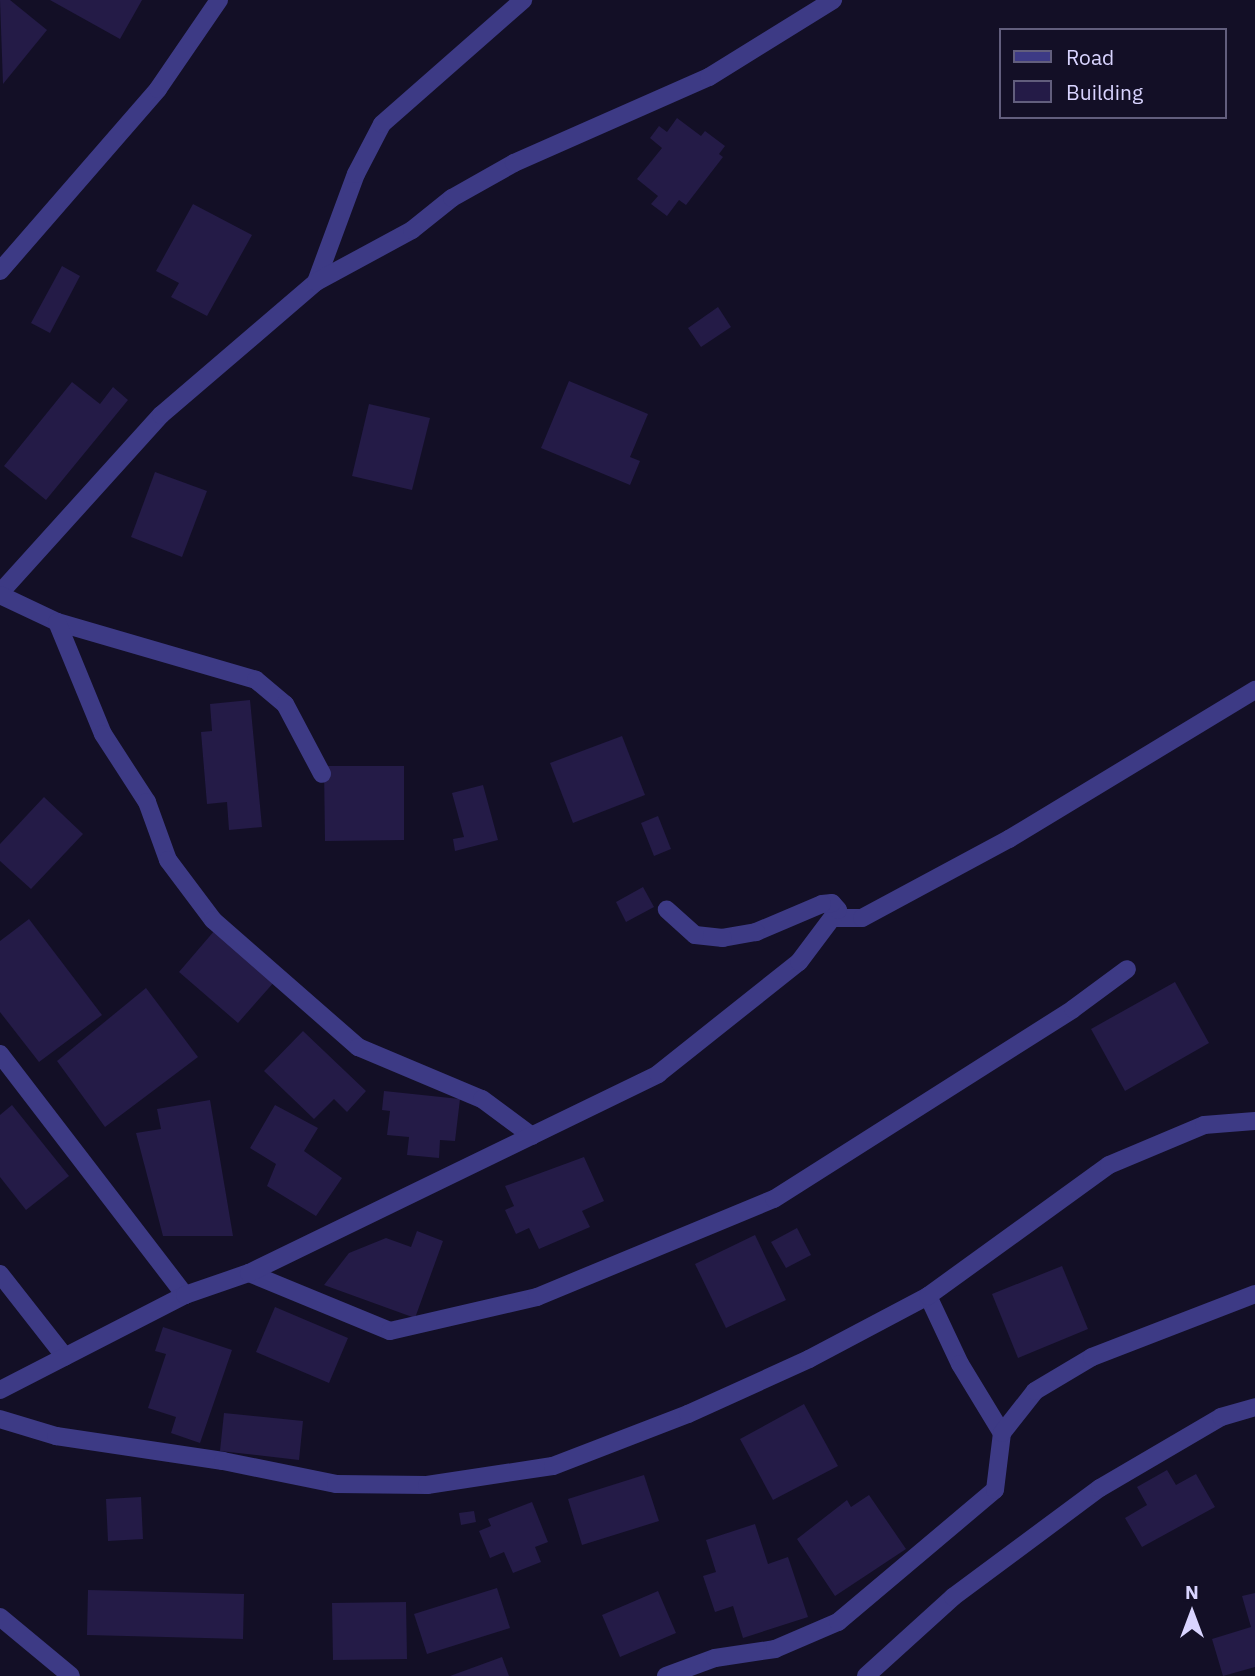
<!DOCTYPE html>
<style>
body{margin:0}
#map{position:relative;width:1255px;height:1676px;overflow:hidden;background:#130f26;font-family:"IBM Plex Sans",sans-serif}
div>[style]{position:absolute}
.building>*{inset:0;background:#241b47}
.minor>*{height:18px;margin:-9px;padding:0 9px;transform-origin:9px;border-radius:9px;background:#3d3a85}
span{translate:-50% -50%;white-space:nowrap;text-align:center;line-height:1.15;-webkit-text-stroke:5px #130f26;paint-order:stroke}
.legend{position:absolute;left:999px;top:28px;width:228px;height:91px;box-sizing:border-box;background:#130f26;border:2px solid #625e7d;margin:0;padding:9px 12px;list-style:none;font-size:21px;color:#d9d4ff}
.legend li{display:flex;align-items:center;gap:14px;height:35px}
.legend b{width:35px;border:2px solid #625e7d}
.north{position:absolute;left:1157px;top:1578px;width:70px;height:70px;-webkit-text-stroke:5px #130f26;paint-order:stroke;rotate:0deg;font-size:19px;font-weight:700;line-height:28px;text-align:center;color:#d9d4ff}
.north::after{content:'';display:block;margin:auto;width:24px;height:32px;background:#d9d4ff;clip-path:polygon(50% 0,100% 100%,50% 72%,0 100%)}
</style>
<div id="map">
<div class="building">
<i style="clip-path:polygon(0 0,10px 0,47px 30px,3px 84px)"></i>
<i style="clip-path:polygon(50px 0,142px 0,120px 39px)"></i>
<i style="clip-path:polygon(677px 118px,701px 136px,705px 131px,725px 146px,719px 154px,723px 157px,686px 205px,679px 200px,667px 216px,651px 204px,658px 196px,637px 179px,662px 148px,650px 138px,659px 126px,667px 132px)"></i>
<i style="clip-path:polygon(193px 204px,252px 235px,207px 316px,171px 297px,179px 283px,156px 271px)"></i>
<i style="clip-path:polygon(62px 266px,80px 276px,50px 333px,31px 323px)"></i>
<i style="clip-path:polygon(718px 307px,731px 327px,701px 347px,688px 328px)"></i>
<i style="clip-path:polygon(569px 381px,648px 414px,630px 457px,640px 461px,630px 485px,541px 448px)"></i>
<i style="clip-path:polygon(72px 382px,100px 404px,113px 387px,128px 400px,46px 500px,4px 466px)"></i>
<i style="clip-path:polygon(369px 404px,430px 418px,412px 490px,352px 476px)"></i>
<i style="clip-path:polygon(155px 472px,207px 491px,182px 557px,131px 537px)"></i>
<i style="clip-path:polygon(250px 700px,262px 827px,229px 830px,227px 802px,207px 804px,201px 732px,212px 731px,210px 704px)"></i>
<i style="clip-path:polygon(622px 736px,645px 795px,573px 823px,550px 763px)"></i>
<i style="clip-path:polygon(324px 766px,404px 766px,404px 840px,325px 841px)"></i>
<i style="clip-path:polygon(483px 785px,498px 840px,455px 851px,453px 839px,464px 837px,452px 793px)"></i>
<i style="clip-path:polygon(44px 797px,83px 834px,31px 889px,0 861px,0 844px)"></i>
<i style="clip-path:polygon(658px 816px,671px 849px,654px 856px,641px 823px)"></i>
<i style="clip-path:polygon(643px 887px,654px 907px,626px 922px,616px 902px)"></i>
<i style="clip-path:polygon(29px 919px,102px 1015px,39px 1062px,0 1012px,0 941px)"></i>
<i style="clip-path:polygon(215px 930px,275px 981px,238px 1023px,179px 972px)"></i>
<i style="clip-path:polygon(1175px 982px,1209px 1043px,1125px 1091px,1091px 1029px)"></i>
<i style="clip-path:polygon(146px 988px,198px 1057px,105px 1127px,57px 1061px)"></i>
<i style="clip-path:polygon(303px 1031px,366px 1091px,347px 1112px,334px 1099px,314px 1119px,264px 1071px)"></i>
<i style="clip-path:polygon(384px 1091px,460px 1099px,455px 1141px,440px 1140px,439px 1158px,407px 1155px,409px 1137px,387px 1135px,390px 1111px,382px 1110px)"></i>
<i style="clip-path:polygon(210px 1100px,233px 1236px,163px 1236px,136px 1133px,161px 1129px,157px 1109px)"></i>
<i style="clip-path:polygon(12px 1105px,69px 1176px,26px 1210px,0 1177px,0 1115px)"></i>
<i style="clip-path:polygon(275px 1105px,318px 1128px,304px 1151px,342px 1178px,316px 1216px,267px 1186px,276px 1164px,250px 1148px)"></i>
<i style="clip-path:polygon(584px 1157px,604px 1201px,582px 1211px,590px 1227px,539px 1249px,529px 1228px,516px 1234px,505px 1210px,514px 1206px,505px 1186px)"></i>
<i style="clip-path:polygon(797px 1228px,811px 1255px,786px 1268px,771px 1242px)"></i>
<i style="clip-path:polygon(417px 1231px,443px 1241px,415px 1318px,324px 1285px,349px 1253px,386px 1238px,411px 1247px)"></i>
<i style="clip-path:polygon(755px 1235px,786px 1300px,726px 1328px,695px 1264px)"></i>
<i style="clip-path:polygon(1062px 1266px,1088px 1329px,1018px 1358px,992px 1294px)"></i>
<i style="clip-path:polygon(275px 1307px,348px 1338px,329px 1383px,256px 1352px)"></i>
<i style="clip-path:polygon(163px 1327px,232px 1350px,200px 1443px,171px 1433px,176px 1417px,148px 1408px,166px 1354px,155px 1351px)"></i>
<i style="clip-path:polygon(804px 1404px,838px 1466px,773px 1500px,740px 1439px)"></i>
<i style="clip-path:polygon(224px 1413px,303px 1421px,299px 1460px,220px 1451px)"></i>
<i style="clip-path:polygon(1167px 1470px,1176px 1485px,1196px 1474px,1215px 1507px,1142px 1547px,1125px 1518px,1147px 1505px,1137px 1487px)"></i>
<i style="clip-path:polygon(644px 1475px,659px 1521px,582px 1545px,568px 1499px)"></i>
<i style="clip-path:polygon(869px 1495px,906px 1549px,835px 1596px,797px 1539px,847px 1500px,851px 1507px)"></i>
<i style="clip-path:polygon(141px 1497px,143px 1539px,108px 1541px,106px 1499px)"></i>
<i style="clip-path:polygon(532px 1502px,548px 1542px,535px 1547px,541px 1562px,513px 1573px,504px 1552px,490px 1558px,479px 1531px,491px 1526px,488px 1519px)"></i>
<i style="clip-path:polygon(474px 1511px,476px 1522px,461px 1525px,459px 1513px)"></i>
<i style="clip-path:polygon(755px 1524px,768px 1564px,788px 1557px,808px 1617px,743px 1638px,733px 1606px,715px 1612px,703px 1576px,716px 1572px,706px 1540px)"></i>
<i style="clip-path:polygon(497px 1588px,510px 1628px,427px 1654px,414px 1614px)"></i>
<i style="clip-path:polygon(88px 1590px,244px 1594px,243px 1639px,87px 1635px)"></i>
<i style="clip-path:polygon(658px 1591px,676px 1633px,620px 1657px,602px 1615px)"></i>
<i style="clip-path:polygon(1255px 1593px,1255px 1667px,1223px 1676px,1212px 1639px,1251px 1627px,1242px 1596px)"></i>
<i style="clip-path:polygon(406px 1602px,407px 1659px,333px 1660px,332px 1603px)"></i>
<i style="clip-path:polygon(502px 1657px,509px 1676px,450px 1676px)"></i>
</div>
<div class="minor">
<i style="left:0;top:271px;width:241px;rotate:-49deg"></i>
<i style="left:158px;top:89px;width:108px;rotate:-55.6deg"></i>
<i style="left:316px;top:282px;width:115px;rotate:-69.7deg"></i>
<i style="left:356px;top:174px;width:56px;rotate:-62.5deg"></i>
<i style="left:382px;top:124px;width:188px;rotate:-41.3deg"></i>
<i style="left:0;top:593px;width:240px;rotate:-47.9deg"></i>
<i style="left:161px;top:415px;width:204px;rotate:-40.6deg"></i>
<i style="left:316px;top:282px;width:109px;rotate:-28.4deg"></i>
<i style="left:412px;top:230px;width:51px;rotate:-38.7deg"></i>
<i style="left:452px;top:198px;width:71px;rotate:-29.4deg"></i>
<i style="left:514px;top:163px;width:213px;rotate:-23.8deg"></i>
<i style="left:709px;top:77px;width:146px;rotate:-31.8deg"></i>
<i style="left:0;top:595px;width:63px;rotate:25.3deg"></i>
<i style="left:57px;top:622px;width:207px;rotate:16.2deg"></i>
<i style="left:256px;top:680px;width:38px;rotate:40deg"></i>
<i style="left:285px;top:704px;width:79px;rotate:62.1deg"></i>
<i style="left:57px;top:622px;width:121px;rotate:67.7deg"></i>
<i style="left:103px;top:734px;width:81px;rotate:57.1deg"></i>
<i style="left:147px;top:802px;width:62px;rotate:70.1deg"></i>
<i style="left:168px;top:860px;width:75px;rotate:53.1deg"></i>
<i style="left:213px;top:920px;width:193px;rotate:41.2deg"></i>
<i style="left:358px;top:1047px;width:134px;rotate:22.8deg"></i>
<i style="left:482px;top:1099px;width:62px;rotate:36.5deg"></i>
<i style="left:835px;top:918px;width:27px"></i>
<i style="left:862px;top:918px;width:167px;rotate:-28.3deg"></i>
<i style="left:1009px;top:839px;width:288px;rotate:-31.2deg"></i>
<i style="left:0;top:1054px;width:304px;rotate:52.5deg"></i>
<i style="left:249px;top:1273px;width:152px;rotate:22.4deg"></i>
<i style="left:390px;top:1331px;width:151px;rotate:-13deg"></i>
<i style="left:537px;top:1297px;width:256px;rotate:-22.5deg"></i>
<i style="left:774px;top:1199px;width:354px;rotate:-32.4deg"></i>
<i style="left:1073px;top:1009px;width:67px;rotate:-36.5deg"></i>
<i style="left:0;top:1274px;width:105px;rotate:51.9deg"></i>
<i style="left:928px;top:1296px;width:75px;rotate:64.8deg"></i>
<i style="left:960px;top:1364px;width:81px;rotate:58.7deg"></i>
<i style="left:0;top:1390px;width:208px;rotate:-27.2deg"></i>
<i style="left:185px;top:1295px;width:68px;rotate:-19deg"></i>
<i style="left:249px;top:1273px;width:455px;rotate:-25.9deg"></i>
<i style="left:658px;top:1074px;width:180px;rotate:-38.5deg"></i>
<i style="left:799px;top:962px;width:65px;rotate:-53.1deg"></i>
<i style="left:838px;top:910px;width:9px;rotate:-131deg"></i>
<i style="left:832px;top:903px;width:10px;rotate:174deg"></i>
<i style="left:822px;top:904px;width:72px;rotate:157deg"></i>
<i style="left:756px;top:932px;width:34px;rotate:170deg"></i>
<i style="left:723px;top:938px;width:28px;rotate:-174deg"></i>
<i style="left:695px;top:935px;width:38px;rotate:-138deg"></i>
<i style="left:0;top:1419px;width:59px;rotate:16.9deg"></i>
<i style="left:56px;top:1436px;width:169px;rotate:8.5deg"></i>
<i style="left:223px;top:1461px;width:115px;rotate:11.5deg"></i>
<i style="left:336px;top:1484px;width:91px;rotate:0.6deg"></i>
<i style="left:427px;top:1485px;width:127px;rotate:-8.6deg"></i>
<i style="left:553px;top:1466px;width:145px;rotate:-21.1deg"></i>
<i style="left:688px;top:1414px;width:133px;rotate:-24.4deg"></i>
<i style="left:809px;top:1359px;width:135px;rotate:-27.9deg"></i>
<i style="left:928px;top:1296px;width:223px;rotate:-35.9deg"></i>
<i style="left:1109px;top:1165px;width:103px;rotate:-22.8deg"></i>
<i style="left:1204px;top:1125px;width:51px;rotate:-4.5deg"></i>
<i style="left:0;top:1617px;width:92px;rotate:39.7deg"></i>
<i style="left:666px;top:1676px;width:52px;rotate:-20.2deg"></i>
<i style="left:715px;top:1658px;width:61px;rotate:-8.5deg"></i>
<i style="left:775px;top:1649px;width:69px;rotate:-23.2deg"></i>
<i style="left:838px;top:1622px;width:205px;rotate:-40.1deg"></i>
<i style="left:995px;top:1490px;width:57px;rotate:-83deg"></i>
<i style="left:1002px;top:1433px;width:53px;rotate:-51.8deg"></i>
<i style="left:1035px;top:1391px;width:66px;rotate:-30.8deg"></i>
<i style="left:1092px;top:1357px;width:175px;rotate:-21.1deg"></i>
<i style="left:866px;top:1676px;width:118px;rotate:-42.2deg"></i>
<i style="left:953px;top:1597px;width:183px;rotate:-36.6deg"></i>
<i style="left:1100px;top:1488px;width:140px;rotate:-30.4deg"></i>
<i style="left:1221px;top:1417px;width:35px;rotate:-16deg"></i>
</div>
<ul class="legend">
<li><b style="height:9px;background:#3d3a85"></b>Road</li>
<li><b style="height:19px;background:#241b47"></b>Building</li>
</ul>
<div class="north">N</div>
</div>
